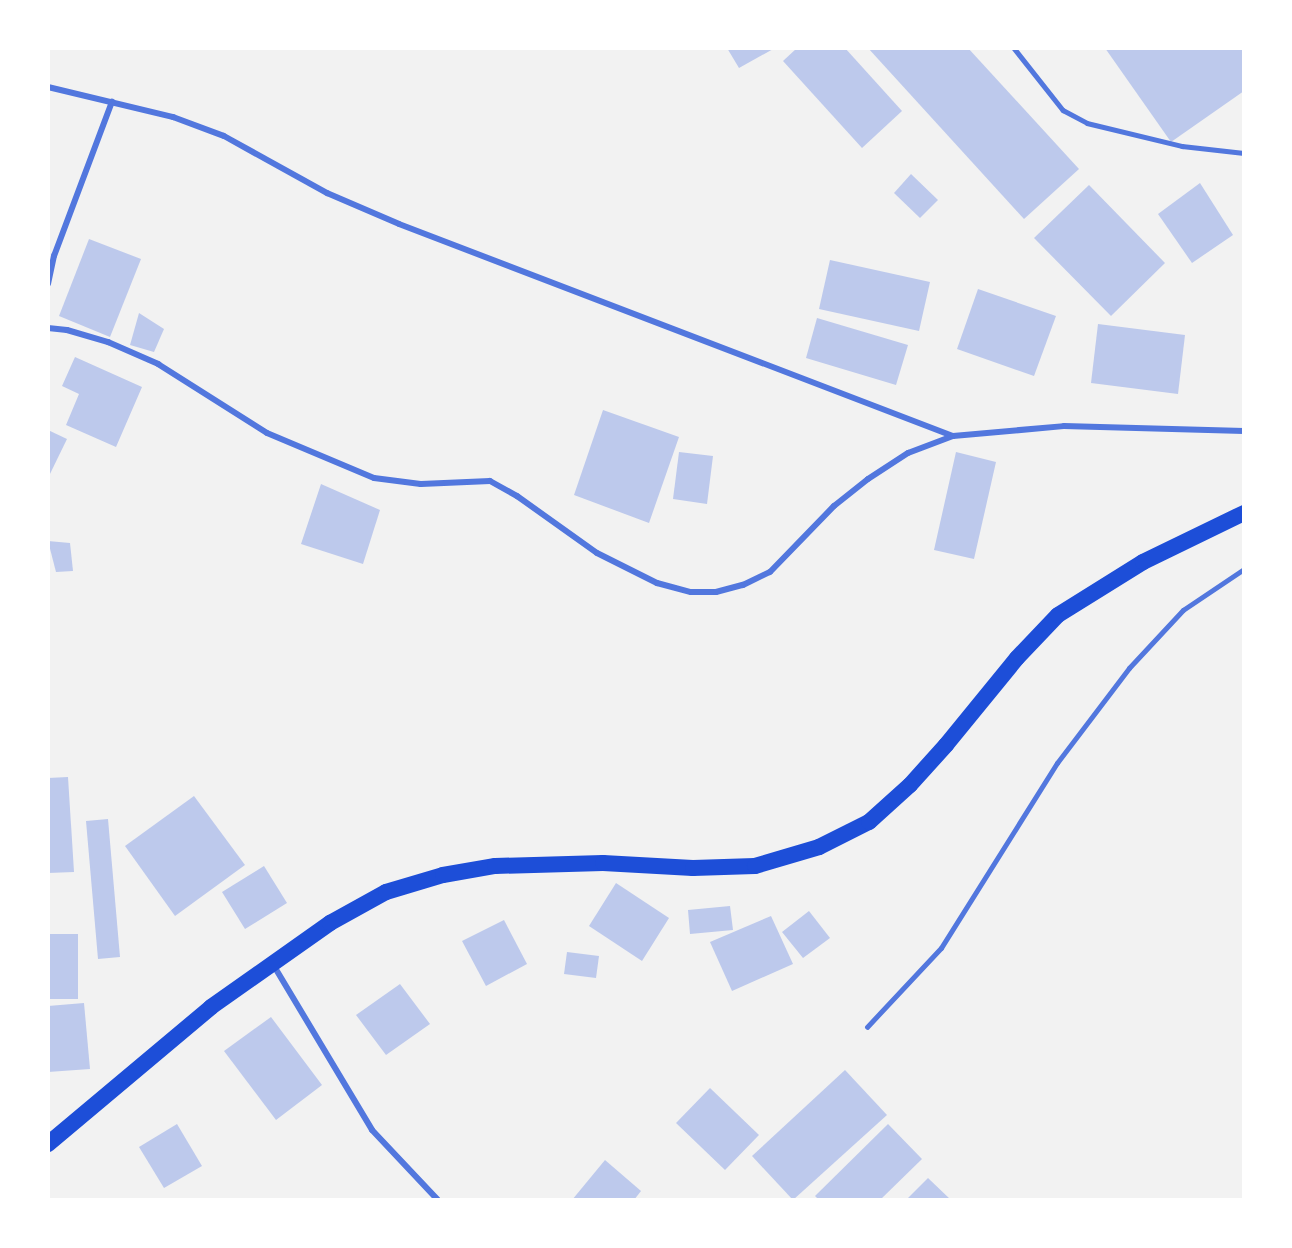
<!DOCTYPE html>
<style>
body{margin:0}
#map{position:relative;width:1292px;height:1248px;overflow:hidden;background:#f2f2f2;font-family:"Fira Sans",sans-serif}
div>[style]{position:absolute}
.building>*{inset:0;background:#bdc9ec}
.service>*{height:4.5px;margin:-2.25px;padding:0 2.25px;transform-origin:2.25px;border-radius:2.25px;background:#5277de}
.minor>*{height:6px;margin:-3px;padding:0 3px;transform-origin:3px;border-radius:3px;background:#5277de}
.trunk>*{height:16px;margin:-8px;padding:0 8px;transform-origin:8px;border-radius:8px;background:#1d4ed8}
span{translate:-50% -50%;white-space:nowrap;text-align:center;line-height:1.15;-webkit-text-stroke:4.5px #fff;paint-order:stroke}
.frame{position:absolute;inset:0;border:50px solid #fff;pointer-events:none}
</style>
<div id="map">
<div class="building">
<i style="clip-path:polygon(727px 48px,775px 48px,739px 68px)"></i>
<i style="clip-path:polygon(797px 48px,845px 48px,902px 111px,862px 148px,783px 61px)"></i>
<i style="clip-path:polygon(868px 48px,968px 48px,1079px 169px,1024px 219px)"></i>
<i style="clip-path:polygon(1105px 48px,1242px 48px,1244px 91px,1171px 142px)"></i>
<i style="clip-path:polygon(911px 174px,938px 200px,920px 218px,894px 193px)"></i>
<i style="clip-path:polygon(1200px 183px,1233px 235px,1192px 263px,1158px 214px)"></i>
<i style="clip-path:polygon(1089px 185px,1165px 263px,1111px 316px,1034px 238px)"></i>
<i style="clip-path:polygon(89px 239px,141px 259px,110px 337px,59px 316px)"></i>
<i style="clip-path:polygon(830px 260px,930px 282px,919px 331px,819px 309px)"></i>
<i style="clip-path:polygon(978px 289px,1056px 316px,1034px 376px,957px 349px)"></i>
<i style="clip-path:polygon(139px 313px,164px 329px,154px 352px,130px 345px)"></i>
<i style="clip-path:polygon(817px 318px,908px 345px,896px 385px,806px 358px)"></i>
<i style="clip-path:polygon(1098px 324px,1185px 335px,1178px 394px,1091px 383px)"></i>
<i style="clip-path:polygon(75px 357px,142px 387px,116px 447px,66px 425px,79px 394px,62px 386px)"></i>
<i style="clip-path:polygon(603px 410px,679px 437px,649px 523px,574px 495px)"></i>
<i style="clip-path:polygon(48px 430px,67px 439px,48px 478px)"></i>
<i style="clip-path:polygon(679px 452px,713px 456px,707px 504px,673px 499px)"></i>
<i style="clip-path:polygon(956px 452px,996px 462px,974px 559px,934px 550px)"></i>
<i style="clip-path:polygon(321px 484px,380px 510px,363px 564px,301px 544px)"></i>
<i style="clip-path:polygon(48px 541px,70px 543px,73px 571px,56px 572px)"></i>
<i style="clip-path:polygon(68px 777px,74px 872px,48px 873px,48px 778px)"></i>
<i style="clip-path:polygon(194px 796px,245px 865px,175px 916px,125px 846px)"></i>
<i style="clip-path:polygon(108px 819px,120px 957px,98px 959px,86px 821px)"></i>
<i style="clip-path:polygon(264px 866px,287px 903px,245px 929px,222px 892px)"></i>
<i style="clip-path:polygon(616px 883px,669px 918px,642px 961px,589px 926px)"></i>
<i style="clip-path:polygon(730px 906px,733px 930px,690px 934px,688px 910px)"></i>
<i style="clip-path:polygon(809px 911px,830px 938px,803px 958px,782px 932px)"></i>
<i style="clip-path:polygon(771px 916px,793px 964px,732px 991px,710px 942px)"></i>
<i style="clip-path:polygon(504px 920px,527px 964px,486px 986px,462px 941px)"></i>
<i style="clip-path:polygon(48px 934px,78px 934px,78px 999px,48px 999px)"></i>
<i style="clip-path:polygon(567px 952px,599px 956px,596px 978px,564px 974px)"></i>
<i style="clip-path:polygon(400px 984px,430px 1024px,386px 1055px,356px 1015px)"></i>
<i style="clip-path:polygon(84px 1003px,90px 1069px,48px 1072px,48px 1006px)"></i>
<i style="clip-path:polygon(271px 1017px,322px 1085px,276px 1120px,224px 1051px)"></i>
<i style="clip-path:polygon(845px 1070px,887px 1115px,793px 1200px,752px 1156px)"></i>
<i style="clip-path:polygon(710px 1088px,759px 1135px,725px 1170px,676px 1123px)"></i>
<i style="clip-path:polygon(177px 1124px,202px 1166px,164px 1188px,139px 1147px)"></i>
<i style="clip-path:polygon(888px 1124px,922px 1159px,880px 1200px,819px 1200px,815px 1196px)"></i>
<i style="clip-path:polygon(605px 1160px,641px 1191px,634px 1200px,572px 1200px)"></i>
<i style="clip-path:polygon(928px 1178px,951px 1200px,906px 1200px)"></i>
</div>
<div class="service">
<i style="left:1014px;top:48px;width:79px;rotate:51.7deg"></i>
<i style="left:1063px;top:110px;width:27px;rotate:28deg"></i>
<i style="left:1087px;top:123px;width:98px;rotate:13.6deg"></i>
<i style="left:1182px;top:146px;width:62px;rotate:6.4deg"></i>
<i style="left:867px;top:1027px;width:108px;rotate:-46.9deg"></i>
<i style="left:941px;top:948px;width:218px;rotate:-57.9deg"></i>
<i style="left:1057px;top:763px;width:119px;rotate:-52.8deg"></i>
<i style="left:1129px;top:668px;width:79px;rotate:-47deg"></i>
<i style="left:1183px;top:610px;width:73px;rotate:-33.9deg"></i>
</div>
<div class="minor">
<i style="left:48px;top:87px;width:129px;rotate:13.5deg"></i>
<i style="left:173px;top:117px;width:54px;rotate:20.4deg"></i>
<i style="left:224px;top:136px;width:118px;rotate:29deg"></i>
<i style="left:327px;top:193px;width:78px;rotate:23.3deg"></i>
<i style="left:399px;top:224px;width:593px;rotate:20.94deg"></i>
<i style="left:48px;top:284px;width:29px;rotate:-78deg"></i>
<i style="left:54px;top:256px;width:165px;rotate:-69.4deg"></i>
<i style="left:48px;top:328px;width:19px;rotate:6deg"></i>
<i style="left:67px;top:330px;width:43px;rotate:16.3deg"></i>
<i style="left:108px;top:342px;width:55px;rotate:23.7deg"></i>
<i style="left:158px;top:364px;width:129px;rotate:32.3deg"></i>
<i style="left:267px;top:433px;width:116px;rotate:22.8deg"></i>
<i style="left:374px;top:478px;width:47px;rotate:7.3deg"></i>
<i style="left:421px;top:484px;width:69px;rotate:-2.5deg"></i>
<i style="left:490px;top:481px;width:31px;rotate:29deg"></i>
<i style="left:517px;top:496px;width:98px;rotate:35.5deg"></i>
<i style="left:597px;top:553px;width:67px;rotate:26.6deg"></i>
<i style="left:657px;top:583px;width:35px;rotate:15deg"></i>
<i style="left:691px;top:592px;width:25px"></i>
<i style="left:716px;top:592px;width:28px;rotate:-15deg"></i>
<i style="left:743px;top:585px;width:30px;rotate:-26deg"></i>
<i style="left:770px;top:572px;width:92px;rotate:-45.9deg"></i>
<i style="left:834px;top:506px;width:43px;rotate:-38.5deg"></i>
<i style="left:868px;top:479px;width:48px;rotate:-33deg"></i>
<i style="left:908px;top:453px;width:48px;rotate:-20.7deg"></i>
<i style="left:953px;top:436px;width:111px;rotate:-5.1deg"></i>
<i style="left:1064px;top:426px;width:180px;rotate:1.6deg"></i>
<i style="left:274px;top:966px;width:191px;rotate:59.1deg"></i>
<i style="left:372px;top:1130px;width:96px;rotate:46.7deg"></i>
</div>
<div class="trunk">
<i style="left:48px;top:1144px;width:213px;rotate:-40deg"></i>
<i style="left:211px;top:1007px;width:146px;rotate:-35.2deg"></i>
<i style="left:330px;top:923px;width:64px;rotate:-29deg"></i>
<i style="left:386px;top:892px;width:59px;rotate:-16.6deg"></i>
<i style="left:443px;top:875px;width:53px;rotate:-9.8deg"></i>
<i style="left:495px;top:866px;width:108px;rotate:-1.6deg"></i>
<i style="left:603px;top:863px;width:90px;rotate:3.2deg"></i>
<i style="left:693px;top:868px;width:62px;rotate:-1.8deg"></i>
<i style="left:755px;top:866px;width:67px;rotate:-16.5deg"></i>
<i style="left:819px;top:847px;width:56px;rotate:-26.6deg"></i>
<i style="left:869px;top:822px;width:55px;rotate:-42.1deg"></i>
<i style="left:910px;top:785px;width:54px;rotate:-48deg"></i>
<i style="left:946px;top:745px;width:112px;rotate:-50.8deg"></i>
<i style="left:1017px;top:658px;width:59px;rotate:-46.4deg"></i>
<i style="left:1058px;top:615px;width:100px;rotate:-31.9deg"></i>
<i style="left:1143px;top:562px;width:112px;rotate:-25.9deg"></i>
</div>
<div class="frame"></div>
</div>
